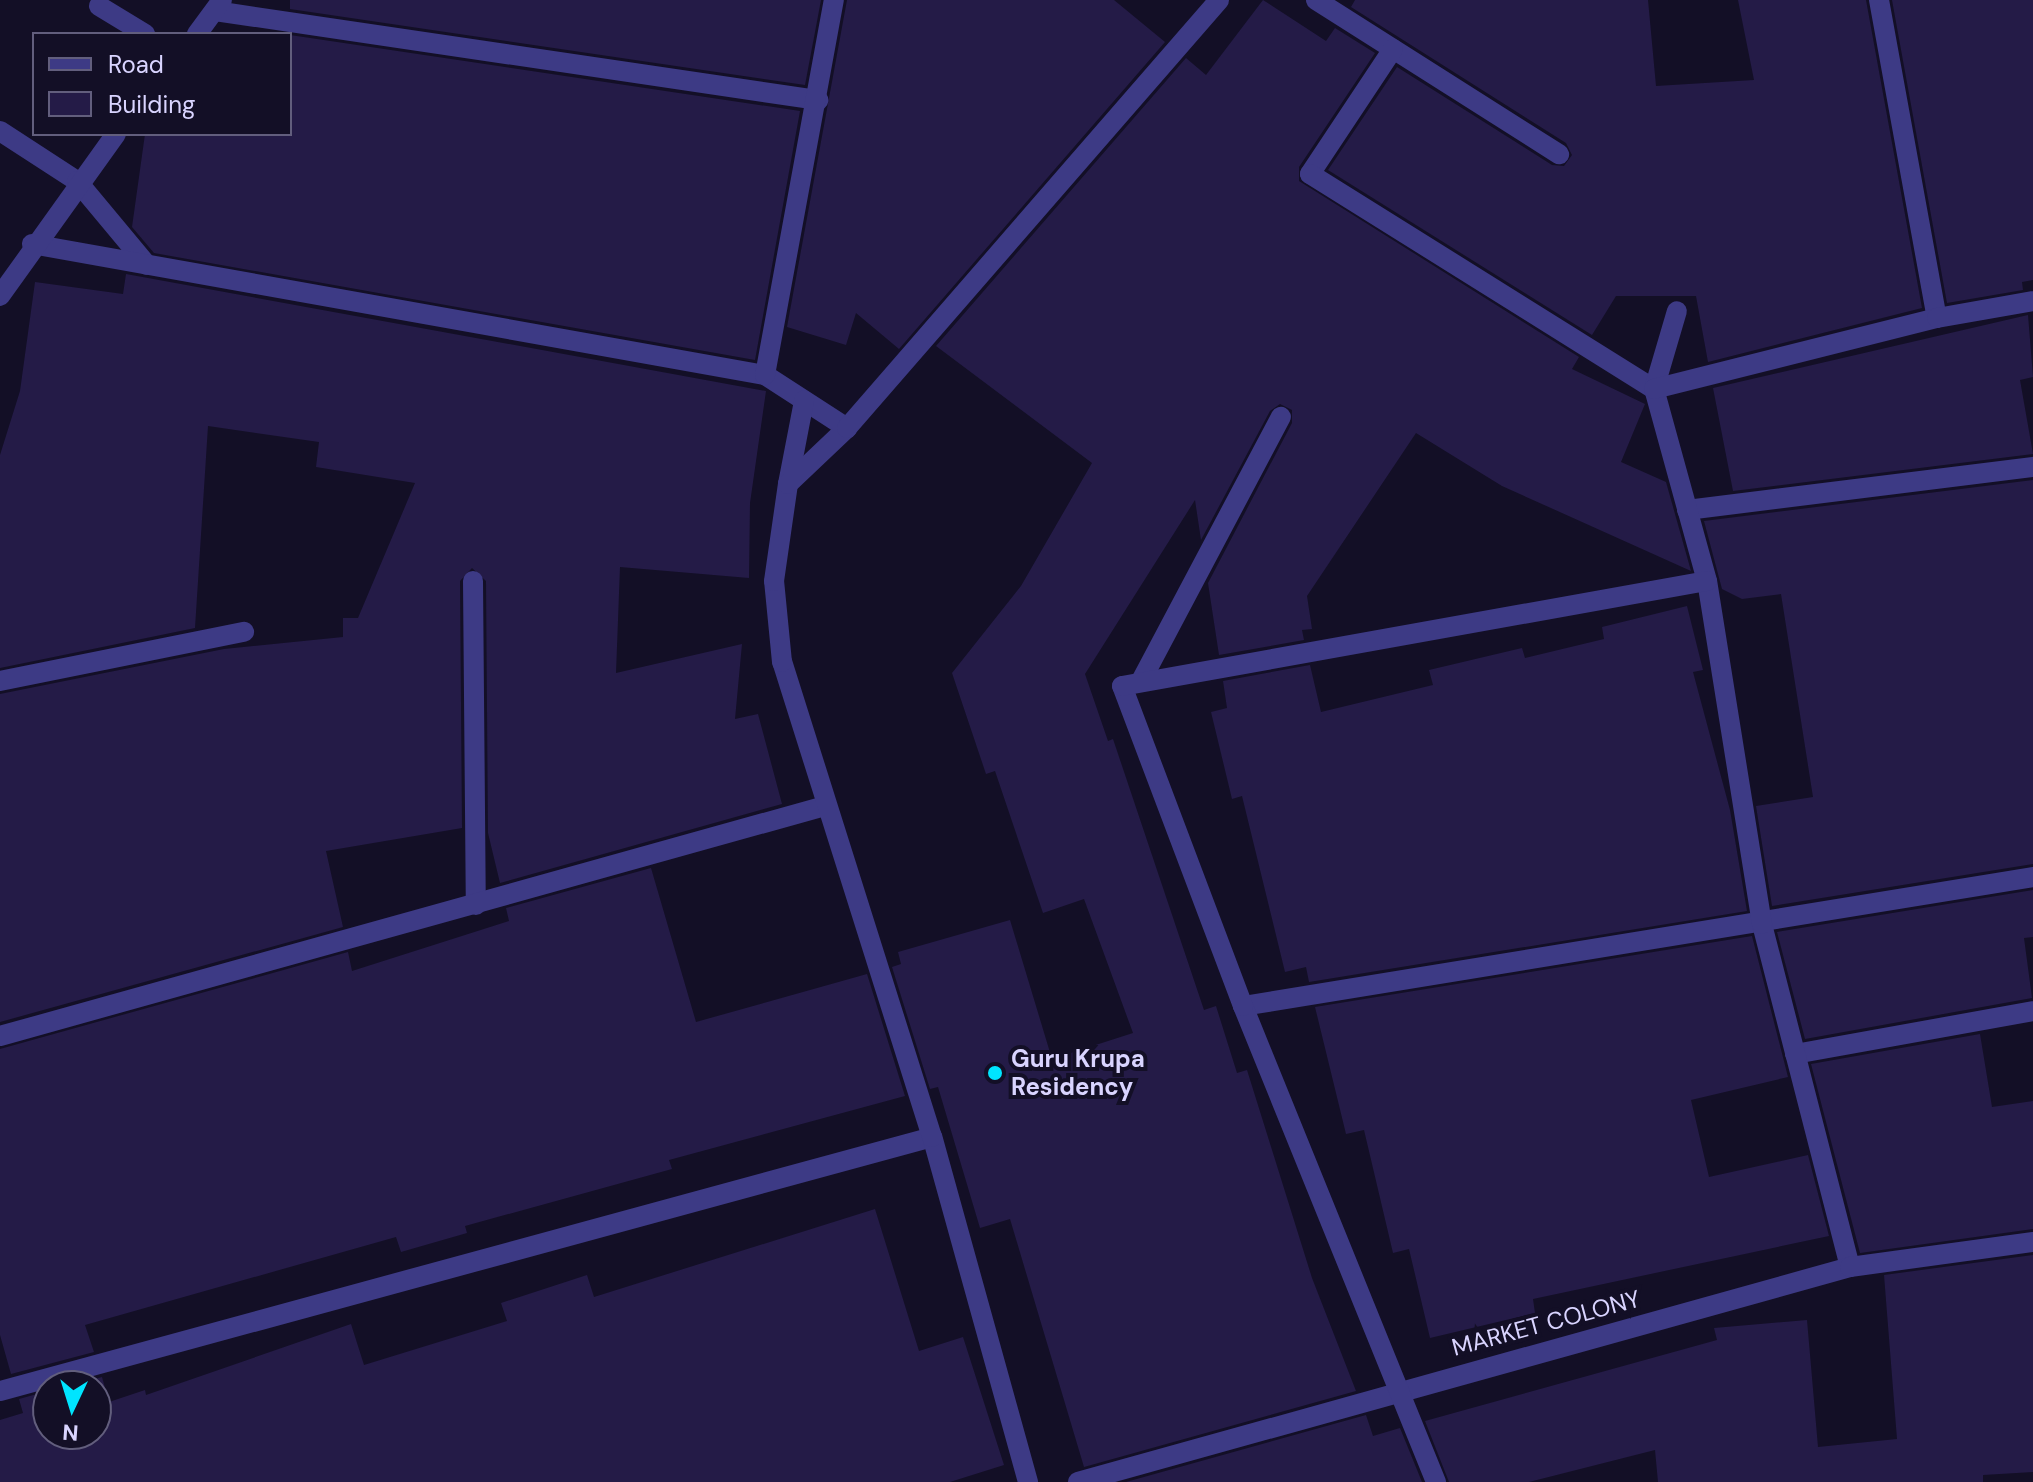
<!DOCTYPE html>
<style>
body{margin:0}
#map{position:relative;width:2033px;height:1482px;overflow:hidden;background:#130f26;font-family:"DM Sans",sans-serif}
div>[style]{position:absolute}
.building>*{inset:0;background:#241b47}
.minor>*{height:20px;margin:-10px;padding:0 10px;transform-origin:10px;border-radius:10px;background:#3d3a85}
.dots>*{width:22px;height:22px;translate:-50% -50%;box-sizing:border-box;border:4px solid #130f26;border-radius:50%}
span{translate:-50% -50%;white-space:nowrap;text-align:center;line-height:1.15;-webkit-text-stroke:8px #130f26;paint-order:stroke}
.poi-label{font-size:24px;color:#d9d4ff;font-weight:700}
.left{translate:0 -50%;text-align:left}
.street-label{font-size:24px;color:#d9d4ff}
.legend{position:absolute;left:32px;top:32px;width:260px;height:104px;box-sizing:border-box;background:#130f26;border:2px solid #625e7d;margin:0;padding:10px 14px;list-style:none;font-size:24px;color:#d9d4ff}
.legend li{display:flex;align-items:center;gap:16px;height:40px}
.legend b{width:40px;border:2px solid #625e7d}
.north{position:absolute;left:32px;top:1370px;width:80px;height:80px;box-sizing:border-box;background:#130f26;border:2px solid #625e7d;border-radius:50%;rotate:184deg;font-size:22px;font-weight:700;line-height:32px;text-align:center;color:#d9d4ff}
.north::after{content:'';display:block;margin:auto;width:28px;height:36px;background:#00e5ff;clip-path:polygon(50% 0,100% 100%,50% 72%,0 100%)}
</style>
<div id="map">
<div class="building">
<i style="clip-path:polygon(290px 0,821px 0,805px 85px,290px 9px)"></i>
<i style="clip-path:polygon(847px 0,1114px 0,1165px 42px,899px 349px,856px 313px,846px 345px,787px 327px)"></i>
<i style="clip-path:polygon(1263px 0,1326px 41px,1335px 28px,1375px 53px,1299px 167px,1299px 181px,1579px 357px,1572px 369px,1645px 404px,1621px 462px,1666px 482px,1691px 571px,1502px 486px,1416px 433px,1307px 596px,1312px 629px,1302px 630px,1304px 640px,1219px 655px,1208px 583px,1292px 423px,1292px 410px,1280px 404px,1270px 411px,1201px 540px,1195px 500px,1085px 674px,1108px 741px,1113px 739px,1204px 1010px,1216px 1006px,1237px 1073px,1247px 1070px,1312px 1278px,1356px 1391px,1084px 1467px,1010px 1219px,980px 1228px,938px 1087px,930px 1089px,892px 967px,901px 964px,898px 952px,1010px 920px,1052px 1059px,1133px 1033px,1084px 899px,1043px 913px,995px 771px,986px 774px,952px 673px,1021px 586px,1092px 463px,936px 346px,1186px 58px,1206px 75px)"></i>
<i style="clip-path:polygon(1355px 0,1648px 0,1656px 86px,1754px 80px,1738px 0,1866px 0,1922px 308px,1708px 362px,1696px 296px,1616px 296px,1592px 335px,1328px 170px,1397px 67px,1552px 165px,1564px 166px,1572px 155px,1566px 143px,1351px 7px)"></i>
<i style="clip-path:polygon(1892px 0,2033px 0,2033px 280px,2022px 282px,2023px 290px,1947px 303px)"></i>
<i style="clip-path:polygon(290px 35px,800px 111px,755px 360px,154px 253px,132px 227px,145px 134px,290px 134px)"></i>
<i style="clip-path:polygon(126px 274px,766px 391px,750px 503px,749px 578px,620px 567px,616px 673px,742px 644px,735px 719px,758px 714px,782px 804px,500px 883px,488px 833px,486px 581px,472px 568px,460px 581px,462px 828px,326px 851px,343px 927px,0 1022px,0 694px,224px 649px,343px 637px,343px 618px,358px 618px,415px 483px,316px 467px,319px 442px,208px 426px,195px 628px,0 668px,0 455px,20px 391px,35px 282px,123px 294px)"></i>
<i style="clip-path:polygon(2028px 315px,2033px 377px,2020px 380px,2033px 454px,1733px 491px,1713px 388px)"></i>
<i style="clip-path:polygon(2033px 480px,2033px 864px,1772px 906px,1756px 806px,1813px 797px,1781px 594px,1742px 599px,1722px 589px,1704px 521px)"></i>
<i style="clip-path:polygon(1687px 606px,1703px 670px,1693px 672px,1730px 810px,1747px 911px,1309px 982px,1306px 967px,1285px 972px,1242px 796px,1232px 799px,1211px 712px,1227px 708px,1223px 681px,1310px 665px,1321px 712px,1433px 685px,1429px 670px,1522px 648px,1525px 658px,1604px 639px,1602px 627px)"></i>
<i style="clip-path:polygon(651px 868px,696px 1022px,867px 974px,905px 1096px,669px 1160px,672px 1169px,465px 1226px,467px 1233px,401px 1252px,396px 1237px,85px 1325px,94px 1352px,11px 1374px,0 1335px,0 1049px,348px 952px,352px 971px,509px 921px,506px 908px)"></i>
<i style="clip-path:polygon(2033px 890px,2033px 937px,2024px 938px,2032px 998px,1805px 1039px,1777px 932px)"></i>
<i style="clip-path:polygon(1752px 936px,1788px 1077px,1691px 1100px,1709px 1177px,1808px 1155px,1829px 1236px,1533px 1299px,1535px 1313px,1430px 1338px,1409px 1249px,1393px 1253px,1364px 1130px,1346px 1134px,1315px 1007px)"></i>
<i style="clip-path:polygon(1980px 1034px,1992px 1107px,2033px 1101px,2033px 1229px,1860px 1253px,1811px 1064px)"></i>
<i style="clip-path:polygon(875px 1209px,919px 1351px,963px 1337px,1004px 1465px,950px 1482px,0 1482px,0 1420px,23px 1413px,19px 1399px,48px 1391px,48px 1434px,96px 1434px,96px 1386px,68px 1386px,102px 1377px,109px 1402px,145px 1390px,146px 1395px,351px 1324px,364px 1365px,507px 1321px,501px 1303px,587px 1275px,594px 1297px)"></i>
<i style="clip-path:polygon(2033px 1255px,2033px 1472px,1983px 1475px,1983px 1482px,1658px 1482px,1655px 1450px,1529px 1482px,1449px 1482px,1425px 1421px,1717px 1340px,1714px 1328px,1807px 1320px,1818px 1447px,1897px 1439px,1884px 1275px)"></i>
<i style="clip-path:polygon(1366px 1415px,1373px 1436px,1400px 1428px,1422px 1482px,1126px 1482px)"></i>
</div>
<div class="minor">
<i style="left:1316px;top:0;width:288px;rotate:32.4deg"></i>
<i style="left:1879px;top:0;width:323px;rotate:79.7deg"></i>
<i style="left:99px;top:6px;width:54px;rotate:31.3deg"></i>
<i style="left:215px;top:11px;width:610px;rotate:8.4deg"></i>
<i style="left:197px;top:34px;width:42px;rotate:-53.7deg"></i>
<i style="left:1393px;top:49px;width:150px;rotate:123.6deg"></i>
<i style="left:1310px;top:174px;width:406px;rotate:32deg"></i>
<i style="left:1654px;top:389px;width:81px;rotate:-73.6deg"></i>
<i style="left:0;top:131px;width:92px;rotate:33deg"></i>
<i style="left:77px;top:181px;width:109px;rotate:50.2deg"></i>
<i style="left:32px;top:244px;width:745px;rotate:10.13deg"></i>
<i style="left:765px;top:375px;width:98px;rotate:32.9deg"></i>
<i style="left:0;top:296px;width:199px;rotate:-54.4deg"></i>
<i style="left:765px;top:375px;width:381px;rotate:-79.6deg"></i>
<i style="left:788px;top:484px;width:85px;rotate:-79.1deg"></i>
<i style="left:1687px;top:510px;width:349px;rotate:-7.1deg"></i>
<i style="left:473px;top:581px;width:324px;rotate:89.5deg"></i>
<i style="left:0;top:681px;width:249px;rotate:-11.4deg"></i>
<i style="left:1141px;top:681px;width:299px;rotate:-62.1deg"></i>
<i style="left:1243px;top:1006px;width:800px;rotate:-9.27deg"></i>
<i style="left:0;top:1036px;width:856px;rotate:-15.58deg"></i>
<i style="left:1795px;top:1054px;width:242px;rotate:-10.2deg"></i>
<i style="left:1850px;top:1267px;width:354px;rotate:-104.4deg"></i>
<i style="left:1762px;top:924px;width:347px;rotate:-99.1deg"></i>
<i style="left:1707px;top:581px;width:199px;rotate:-105.4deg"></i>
<i style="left:1654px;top:389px;width:292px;rotate:-14.1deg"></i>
<i style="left:1937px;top:318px;width:97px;rotate:-10deg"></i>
<i style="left:0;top:1391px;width:966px;rotate:-15.24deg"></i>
<i style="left:1028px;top:1482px;width:358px;rotate:-105.5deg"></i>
<i style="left:932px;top:1137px;width:498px;rotate:-107.5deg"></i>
<i style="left:782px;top:662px;width:81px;rotate:-95.6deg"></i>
<i style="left:774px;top:581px;width:98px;rotate:-81.8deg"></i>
<i style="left:788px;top:484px;width:81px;rotate:-43.5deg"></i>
<i style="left:847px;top:428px;width:567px;rotate:-49deg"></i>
<i style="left:1078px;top:1482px;width:801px;rotate:-15.56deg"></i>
<i style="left:1850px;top:1267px;width:185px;rotate:-7.8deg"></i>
<i style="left:1436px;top:1482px;width:514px;rotate:-112.07deg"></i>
<i style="left:1243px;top:1006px;width:342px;rotate:-110.7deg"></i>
<i style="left:1122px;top:686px;width:594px;rotate:-10.18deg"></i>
</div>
<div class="dots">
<i style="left:995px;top:1073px;background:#00e5ff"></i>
</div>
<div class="poi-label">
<span class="left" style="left:1011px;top:1073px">Guru Krupa<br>Residency</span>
</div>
<div class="street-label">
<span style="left:1546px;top:1323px;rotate:-15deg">MARKET COLONY</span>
</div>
<ul class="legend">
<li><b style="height:10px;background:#3d3a85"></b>Road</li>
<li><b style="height:22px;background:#241b47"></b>Building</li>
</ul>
<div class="north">N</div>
</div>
